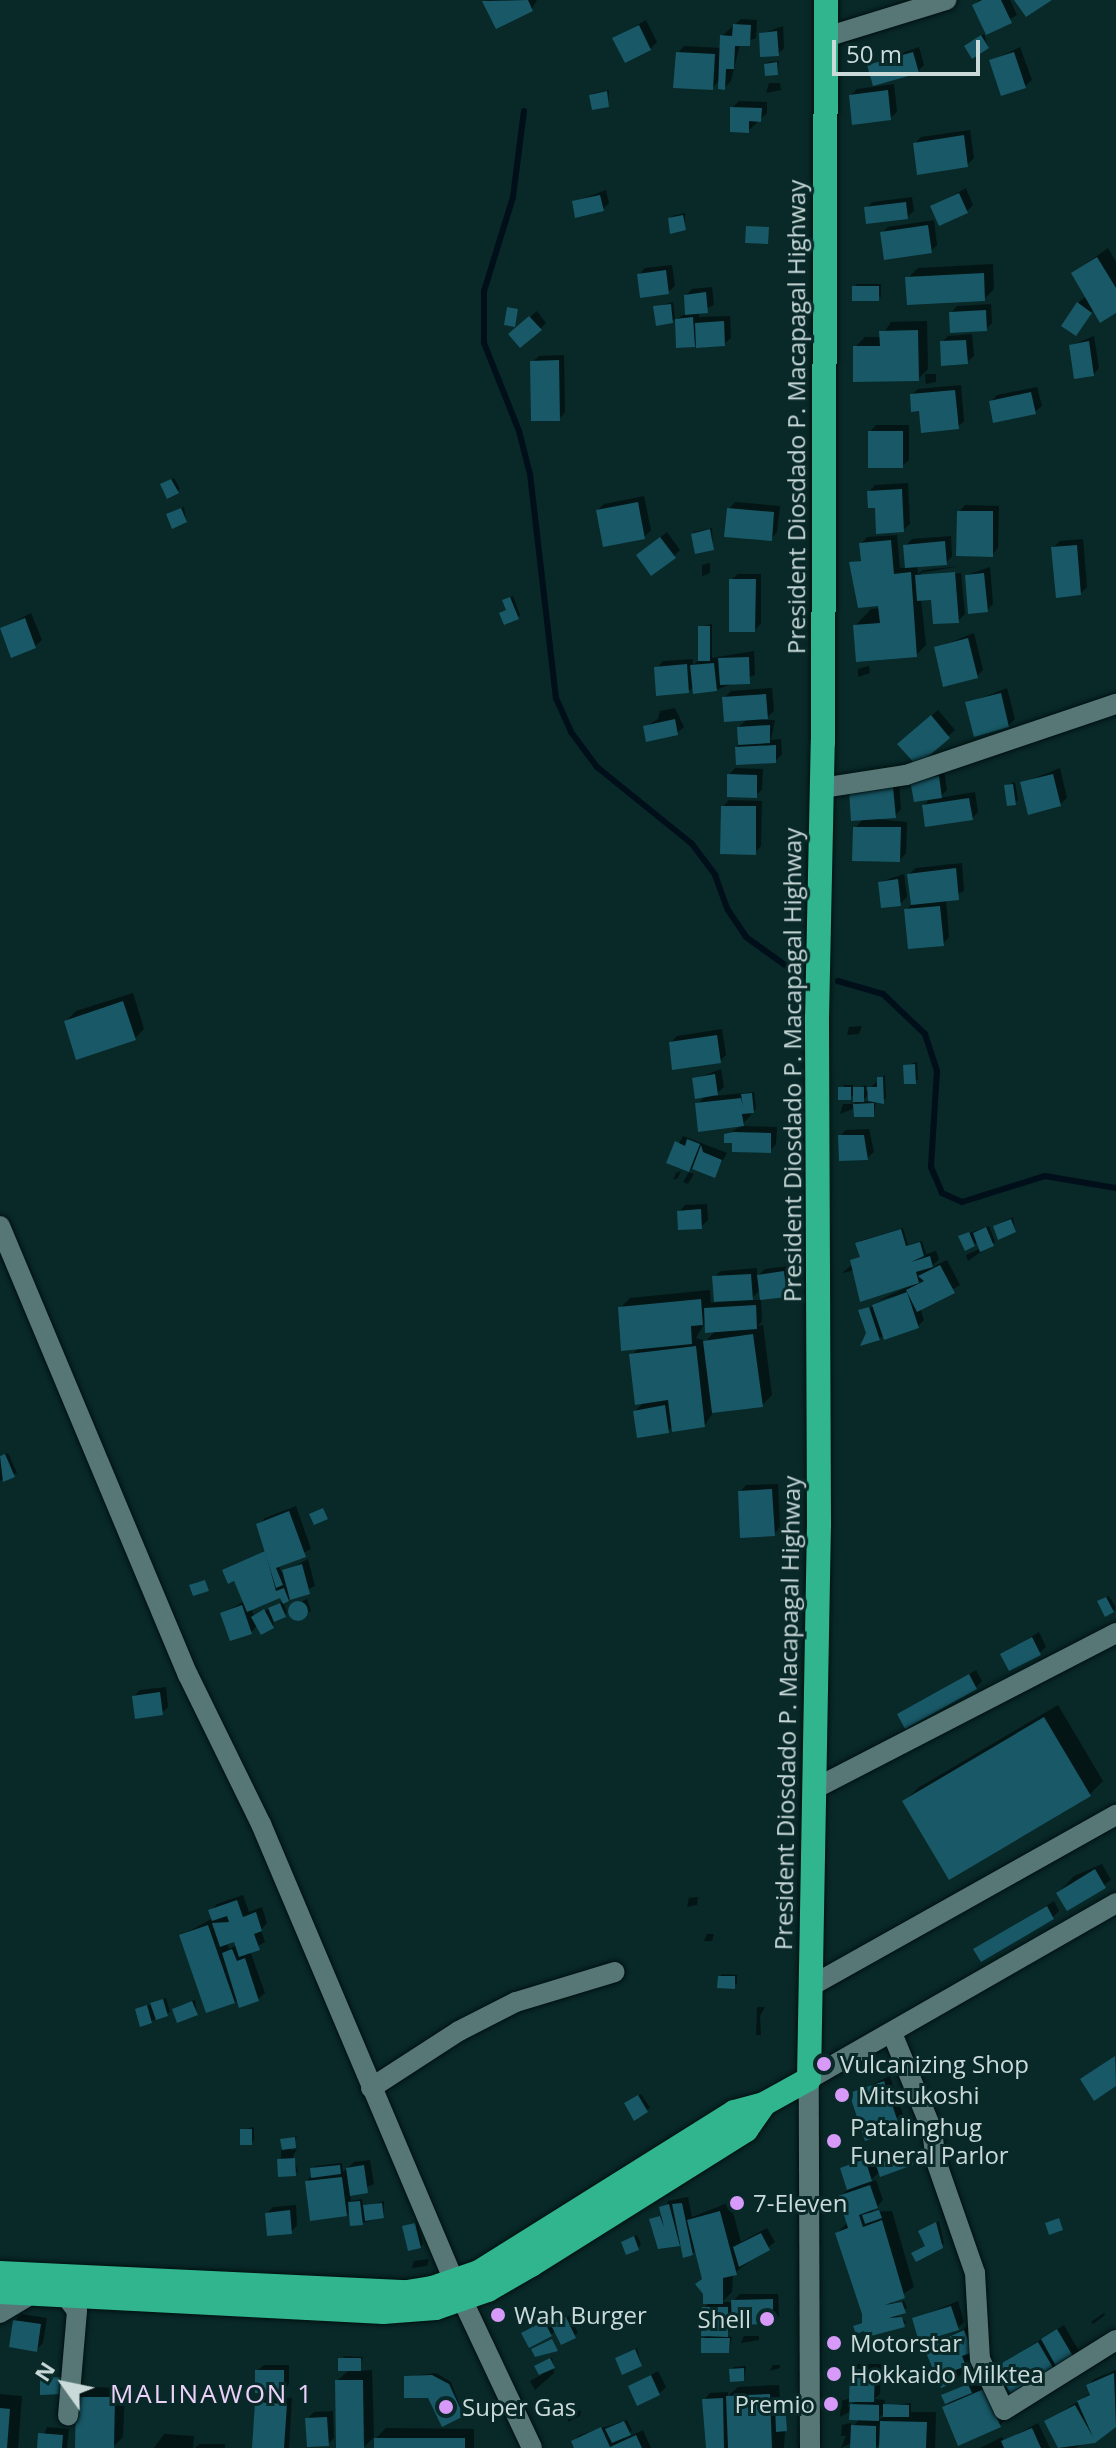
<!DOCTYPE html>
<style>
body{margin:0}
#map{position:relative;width:1116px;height:2448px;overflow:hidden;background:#092828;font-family:"Open Sans",sans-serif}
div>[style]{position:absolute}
.shadow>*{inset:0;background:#0007}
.stream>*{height:6px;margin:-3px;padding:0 3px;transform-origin:3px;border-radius:3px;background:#010f1a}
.building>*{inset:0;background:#185867}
.round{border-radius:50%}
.roads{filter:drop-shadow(0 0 2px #001010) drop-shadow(0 0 2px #001010)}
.minor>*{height:20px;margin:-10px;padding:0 10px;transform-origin:10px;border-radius:10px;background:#577776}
.highway>*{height:24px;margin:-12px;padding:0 12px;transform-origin:12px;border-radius:12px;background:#30b58f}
.dots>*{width:22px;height:22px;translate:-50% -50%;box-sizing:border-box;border:4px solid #092828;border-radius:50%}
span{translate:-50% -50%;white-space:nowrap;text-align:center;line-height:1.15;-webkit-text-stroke:6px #092828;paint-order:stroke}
.street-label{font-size:24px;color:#c9dad9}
.poi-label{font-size:24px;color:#c9dad9}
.left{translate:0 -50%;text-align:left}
.right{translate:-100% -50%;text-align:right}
.neighbourhood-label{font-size:26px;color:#ecd2fa;letter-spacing:2px}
.north{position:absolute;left:24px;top:2344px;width:80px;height:80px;-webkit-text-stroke:6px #092828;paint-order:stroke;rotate:303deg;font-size:22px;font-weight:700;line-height:32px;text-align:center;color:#c9dad9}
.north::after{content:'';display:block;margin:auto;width:28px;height:36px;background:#c9dad9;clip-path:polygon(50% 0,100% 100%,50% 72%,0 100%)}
.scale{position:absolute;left:832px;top:40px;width:148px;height:36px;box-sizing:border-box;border:4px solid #c9dad9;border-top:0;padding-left:10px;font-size:24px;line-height:28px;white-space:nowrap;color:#c9dad9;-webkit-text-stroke:6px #092828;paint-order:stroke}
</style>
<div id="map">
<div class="shadow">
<i style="clip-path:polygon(537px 0,532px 9px,484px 2px,486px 0)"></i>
<i style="clip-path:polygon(979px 0,1010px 0,1017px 15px,985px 34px,974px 5px)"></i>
<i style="clip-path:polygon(741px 19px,757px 20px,756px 38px,740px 44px,731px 81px,724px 88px,720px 80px,712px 88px,678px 53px,684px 46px,722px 48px,722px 36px)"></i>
<i style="clip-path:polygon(646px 20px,657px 42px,650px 49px,615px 38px)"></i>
<i style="clip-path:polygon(783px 26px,784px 48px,778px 54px,761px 34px)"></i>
<i style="clip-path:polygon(984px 34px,988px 47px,969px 44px)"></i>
<i style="clip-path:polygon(919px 47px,924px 65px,918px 71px,869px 65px)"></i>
<i style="clip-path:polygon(1020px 47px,1032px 80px,1025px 86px,991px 61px)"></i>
<i style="clip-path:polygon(779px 61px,777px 73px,766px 64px,768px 62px)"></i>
<i style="clip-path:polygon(769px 83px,780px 83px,781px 90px,766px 93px)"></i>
<i style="clip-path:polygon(894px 84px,897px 112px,890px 118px,851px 95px,857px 89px)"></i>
<i style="clip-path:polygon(609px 90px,608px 105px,591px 95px,594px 93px)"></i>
<i style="clip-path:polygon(739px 101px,767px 102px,767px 113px,748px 131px,732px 108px)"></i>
<i style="clip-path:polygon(970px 130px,974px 158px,967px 165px,915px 144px,921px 137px)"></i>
<i style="clip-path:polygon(966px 188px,973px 205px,967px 211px,932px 207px)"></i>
<i style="clip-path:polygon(606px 190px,609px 203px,603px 209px,574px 202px)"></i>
<i style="clip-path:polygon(912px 197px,914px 211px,907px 217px,866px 208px,873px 202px)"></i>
<i style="clip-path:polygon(685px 213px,685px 229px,670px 219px,672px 216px)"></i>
<i style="clip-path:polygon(934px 220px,937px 245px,931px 251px,882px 233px,888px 227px)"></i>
<i style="clip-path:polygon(1108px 248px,1116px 262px,1116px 311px,1094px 309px,1082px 327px,1078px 303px,1086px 296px,1073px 273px)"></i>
<i style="clip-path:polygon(993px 264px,994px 289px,984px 299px,908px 278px,918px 268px)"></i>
<i style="clip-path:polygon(672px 265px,675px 286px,668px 292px,639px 275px,645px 268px)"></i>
<i style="clip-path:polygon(857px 284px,881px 284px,881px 297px,854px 287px)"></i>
<i style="clip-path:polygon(712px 287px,714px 305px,699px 312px,699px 317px,730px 316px,731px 338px,724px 344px,678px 346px,677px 319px,687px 313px,686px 295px,692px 289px)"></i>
<i style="clip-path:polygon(673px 302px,675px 319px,673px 321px,655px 307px)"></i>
<i style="clip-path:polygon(991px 304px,992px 323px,986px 329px,951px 313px,957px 306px)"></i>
<i style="clip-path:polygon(537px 311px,546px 323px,540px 329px,517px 328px)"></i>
<i style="clip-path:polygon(927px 321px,928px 369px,918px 379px,855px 347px,865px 337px,881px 337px,891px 322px)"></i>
<i style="clip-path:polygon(972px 334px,974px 356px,967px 362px,942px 342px,948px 336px)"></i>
<i style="clip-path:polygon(1094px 336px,1099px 368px,1093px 375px,1072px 345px)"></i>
<i style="clip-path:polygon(564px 355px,565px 412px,559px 419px,532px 362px,539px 356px)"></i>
<i style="clip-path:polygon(925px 374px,936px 374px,936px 382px,926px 384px)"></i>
<i style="clip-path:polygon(961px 385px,964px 421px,958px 427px,920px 409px,912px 395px,918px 389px)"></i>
<i style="clip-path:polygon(1037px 387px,1042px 406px,1035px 412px,991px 402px,997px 395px)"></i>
<i style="clip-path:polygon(876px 425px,909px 425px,909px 460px,902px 466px,870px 432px)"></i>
<i style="clip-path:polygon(174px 478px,180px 489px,177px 492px,165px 482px)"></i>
<i style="clip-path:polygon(908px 483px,910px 524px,903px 530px,869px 492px,875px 485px)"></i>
<i style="clip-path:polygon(644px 496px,651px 530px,644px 537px,598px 510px,604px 504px)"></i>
<i style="clip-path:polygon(735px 502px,780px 506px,777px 532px,771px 539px,729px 509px)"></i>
<i style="clip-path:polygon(965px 505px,999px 506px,998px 548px,992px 555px,959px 512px)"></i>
<i style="clip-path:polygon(184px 507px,186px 521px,171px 512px)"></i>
<i style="clip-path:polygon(712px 528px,713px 548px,693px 534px,695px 532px)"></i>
<i style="clip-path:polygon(667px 532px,680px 550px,674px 556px,638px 555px)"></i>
<i style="clip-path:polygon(897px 535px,900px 568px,907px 568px,905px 546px,912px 539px,951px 536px,952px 556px,946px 563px,917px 565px,918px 574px,923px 570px,961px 566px,921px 573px,921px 577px,961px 573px,965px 614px,958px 621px,933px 598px,921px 599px,926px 645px,916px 655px,855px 626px,871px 609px,880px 608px,851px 563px,862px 560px,861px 544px,867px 537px)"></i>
<i style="clip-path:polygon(1083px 539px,1087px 587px,1080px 594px,1053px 548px,1060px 541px)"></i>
<i style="clip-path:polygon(710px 563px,710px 573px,702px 576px,702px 565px)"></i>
<i style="clip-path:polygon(990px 567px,993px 604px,987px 610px,967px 575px)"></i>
<i style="clip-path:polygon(738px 574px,761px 574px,761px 623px,755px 630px,731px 580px)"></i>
<i style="clip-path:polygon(513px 596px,520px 615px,518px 617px,501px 613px,508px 609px,504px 600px)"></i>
<i style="clip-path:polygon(31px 613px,42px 640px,35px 646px,1px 629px)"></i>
<i style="clip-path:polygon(712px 624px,712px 658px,754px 651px,755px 675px,716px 690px,694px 686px,689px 691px,657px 668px,663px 661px,693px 659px,693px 665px,699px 660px,700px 627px)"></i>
<i style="clip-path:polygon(974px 633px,983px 670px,977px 676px,936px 648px)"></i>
<i style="clip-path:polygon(869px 666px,870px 673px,858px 677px,858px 669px)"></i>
<i style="clip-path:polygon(772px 688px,774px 711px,764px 720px,775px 720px,771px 740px,781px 739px,782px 754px,775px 761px,737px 747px,739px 727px,747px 719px,724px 698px,731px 691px)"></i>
<i style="clip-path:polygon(1007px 688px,1015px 719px,1008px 726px,968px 703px)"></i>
<i style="clip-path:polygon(675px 708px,684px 727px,677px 733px,645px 727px,658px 719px,660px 711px)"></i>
<i style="clip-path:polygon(938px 710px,955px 730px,917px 764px,906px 738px)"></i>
<i style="clip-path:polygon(735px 768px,763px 769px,762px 789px,756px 796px,729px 775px)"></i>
<i style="clip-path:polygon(1060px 768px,1067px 798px,1060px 804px,1022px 783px)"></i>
<i style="clip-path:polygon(944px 771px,947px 790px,939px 798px,975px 792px,978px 812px,972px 818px,924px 805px,932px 797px,919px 774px)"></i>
<i style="clip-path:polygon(899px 781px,901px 809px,895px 816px,865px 818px,907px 822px,906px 853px,900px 860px,855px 828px,864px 818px,853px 819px)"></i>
<i style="clip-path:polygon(1015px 782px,1018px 800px,1015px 803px,1006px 786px)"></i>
<i style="clip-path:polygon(729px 800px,762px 801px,761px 846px,755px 853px,723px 807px)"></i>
<i style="clip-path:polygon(962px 863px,964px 891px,946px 899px,949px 937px,943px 944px,906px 910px,912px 904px,909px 874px,916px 868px)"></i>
<i style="clip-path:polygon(904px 874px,907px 897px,900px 904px,880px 882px)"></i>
<i style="clip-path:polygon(133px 993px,144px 1029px,134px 1039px,66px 1021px,76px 1011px)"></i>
<i style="clip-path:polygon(862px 1026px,859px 1034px,847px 1035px,849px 1027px)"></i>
<i style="clip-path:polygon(722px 1029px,726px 1055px,720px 1061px,671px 1042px,677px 1036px)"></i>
<i style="clip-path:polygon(917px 1062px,918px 1079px,915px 1082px,905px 1066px)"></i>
<i style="clip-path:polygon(721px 1069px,724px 1087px,714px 1096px,754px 1092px,756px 1109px,743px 1124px,698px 1104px,706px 1095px,694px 1079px)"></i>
<i style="clip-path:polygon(evenodd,885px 1075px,886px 1099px,876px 1100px,874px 1115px,855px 1108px,840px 1114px,843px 1104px,855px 1104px,855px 1093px,850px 1098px,843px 1085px,853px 1085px,853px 1090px,866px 1085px,866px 1091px,885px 1075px,869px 1094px,870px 1101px,861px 1102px,869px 1094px)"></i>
<i style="clip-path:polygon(741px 1126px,777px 1127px,776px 1144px,770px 1151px,726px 1135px)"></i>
<i style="clip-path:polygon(869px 1129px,874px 1152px,867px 1158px,840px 1136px,846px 1130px)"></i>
<i style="clip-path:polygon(683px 1136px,727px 1153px,714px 1176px,669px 1162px)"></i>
<i style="clip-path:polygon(681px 1171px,678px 1178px,673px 1180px,676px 1173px)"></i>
<i style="clip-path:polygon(689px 1172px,694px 1174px,688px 1184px,683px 1182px)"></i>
<i style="clip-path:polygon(707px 1204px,708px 1220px,701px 1227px,679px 1212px,685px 1205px)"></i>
<i style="clip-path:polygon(1013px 1217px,1015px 1231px,995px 1227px,998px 1224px)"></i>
<i style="clip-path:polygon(989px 1226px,995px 1242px,968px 1261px,966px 1255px,981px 1248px,978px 1241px,974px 1245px,961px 1236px)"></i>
<i style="clip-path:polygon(903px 1228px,908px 1245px,922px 1241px,926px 1254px,936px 1251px,939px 1259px,930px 1268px,947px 1260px,960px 1285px,920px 1308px,924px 1320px,918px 1326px,879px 1338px,868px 1334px,861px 1311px,917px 1291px,879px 1300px,923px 1280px,861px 1299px,855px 1270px,842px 1273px,862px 1256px,860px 1241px)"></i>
<i style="clip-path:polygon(evenodd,789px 1266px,792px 1289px,786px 1295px,760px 1290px,750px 1300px,761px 1300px,762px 1321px,758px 1326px,763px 1325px,772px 1395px,762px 1405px,714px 1411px,705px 1425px,673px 1426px,668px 1431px,635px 1411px,645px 1401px,632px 1355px,639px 1347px,620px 1308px,630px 1298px,710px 1290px,711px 1303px,716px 1302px,714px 1277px,721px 1271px,757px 1268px,757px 1277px,765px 1269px,789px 1266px,707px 1319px,716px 1330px,706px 1341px,696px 1338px,707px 1319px)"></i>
<i style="clip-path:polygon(8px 1453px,17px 1473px,0 1481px,0 1456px)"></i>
<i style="clip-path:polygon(778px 1484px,780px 1528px,774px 1534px,740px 1492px,746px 1485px)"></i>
<i style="clip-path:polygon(evenodd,296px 1506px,311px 1549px,278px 1565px,282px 1573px,308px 1559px,315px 1586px,283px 1602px,287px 1613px,274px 1620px,273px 1626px,262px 1632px,258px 1625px,251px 1632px,223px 1613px,245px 1601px,231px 1568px,268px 1549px,259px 1524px,265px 1518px,296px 1506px,281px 1594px,283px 1601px,254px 1617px,251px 1608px,281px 1594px)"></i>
<i style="clip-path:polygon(1109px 1596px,1116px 1608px,1113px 1611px,1102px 1599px)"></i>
<i style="clip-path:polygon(307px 1599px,311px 1611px,294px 1619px,290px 1607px)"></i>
<i style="clip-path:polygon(1039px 1632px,1046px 1647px,1039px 1653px,1003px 1654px)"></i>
<i style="clip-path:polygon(976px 1670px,982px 1681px,976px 1687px,900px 1715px)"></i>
<i style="clip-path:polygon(166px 1687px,168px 1707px,162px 1713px,134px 1696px,140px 1690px)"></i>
<i style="clip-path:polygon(1058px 1705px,1103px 1781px,1089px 1795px,905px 1801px,918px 1788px)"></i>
<i style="clip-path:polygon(1102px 1864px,1111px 1880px,1068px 1909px,1058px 1893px,1074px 1876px)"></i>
<i style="clip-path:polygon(evenodd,243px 1895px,249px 1912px,262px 1907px,267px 1923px,261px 1930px,265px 1942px,250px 1951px,265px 1993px,258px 1999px,234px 2002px,182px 1935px,213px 1918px,211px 1910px,217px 1904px,243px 1895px,235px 1940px,237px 1945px,229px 1949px,227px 1943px,235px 1940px)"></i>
<i style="clip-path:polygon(698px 1897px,697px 1905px,687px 1907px,689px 1898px)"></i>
<i style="clip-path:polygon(1054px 1901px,1059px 1911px,1053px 1917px,976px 1950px)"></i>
<i style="clip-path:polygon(707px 1934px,714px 1934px,712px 1941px,704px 1941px)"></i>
<i style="clip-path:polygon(722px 1974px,737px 1975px,737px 1984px,720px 1977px)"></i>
<i style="clip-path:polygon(166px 1998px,170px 2012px,151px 2021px,137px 2010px)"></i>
<i style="clip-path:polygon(195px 2000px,197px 2014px,174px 2009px,176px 2007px)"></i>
<i style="clip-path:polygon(757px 2007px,765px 2007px,760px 2016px,761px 2035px,756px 2035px)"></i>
<i style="clip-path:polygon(890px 2076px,903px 2114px,882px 2126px,876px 2135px,852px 2094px)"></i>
<i style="clip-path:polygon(641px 2094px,650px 2108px,634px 2118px,629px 2101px)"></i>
<i style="clip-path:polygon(254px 2127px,254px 2140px,251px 2143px,242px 2130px)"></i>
<i style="clip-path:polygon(297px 2136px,291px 2150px,297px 2149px,293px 2156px,298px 2172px,280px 2175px,282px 2140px)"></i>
<i style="clip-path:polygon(912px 2150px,912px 2163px,880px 2171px,868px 2183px,876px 2180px,883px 2200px,872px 2212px,892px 2211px,914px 2287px,892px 2301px,893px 2305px,904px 2301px,907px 2308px,896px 2314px,907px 2323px,855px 2326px,863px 2322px,863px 2314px,837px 2233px,847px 2223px,840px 2196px,849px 2189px,842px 2168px,871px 2154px,876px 2168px)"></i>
<i style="clip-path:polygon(370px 2160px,374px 2184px,350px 2194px,351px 2201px,362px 2199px,363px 2208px,384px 2201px,384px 2217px,362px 2223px,351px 2210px,346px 2215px,307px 2182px,315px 2166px,342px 2163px,343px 2172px,354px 2162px)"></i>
<i style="clip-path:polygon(688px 2197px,692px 2217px,730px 2202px,741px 2242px,767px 2228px,775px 2242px,733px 2274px,732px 2292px,722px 2302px,732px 2302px,740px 2294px,778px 2294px,779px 2316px,772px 2322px,734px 2323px,725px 2336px,732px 2337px,729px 2351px,703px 2339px,708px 2334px,704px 2308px,710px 2302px,697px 2249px,692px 2254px,682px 2243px,671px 2246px,652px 2220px,663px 2215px,668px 2201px)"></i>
<i style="clip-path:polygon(296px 2205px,297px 2225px,291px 2232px,267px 2213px,273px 2207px)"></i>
<i style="clip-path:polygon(939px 2221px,944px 2244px,927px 2245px,920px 2231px)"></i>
<i style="clip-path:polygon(417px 2222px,423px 2244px,420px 2246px,404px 2227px)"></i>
<i style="clip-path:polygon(637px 2235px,641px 2245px,638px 2248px,626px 2240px)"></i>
<i style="clip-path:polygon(429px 2259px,427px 2266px,412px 2268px,414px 2261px)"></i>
<i style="clip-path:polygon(958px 2301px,964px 2322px,957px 2329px,914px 2319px)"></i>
<i style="clip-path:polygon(1104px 2313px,1105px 2315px,1093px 2324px,1091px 2322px)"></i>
<i style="clip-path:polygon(21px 2314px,47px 2318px,43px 2343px,37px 2349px,15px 2321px)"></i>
<i style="clip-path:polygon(569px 2316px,578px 2333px,562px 2343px,556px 2330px,551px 2335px,526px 2331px,547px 2320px,551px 2328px)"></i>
<i style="clip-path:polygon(971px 2325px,971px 2358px,960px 2366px,963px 2373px,956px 2379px,926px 2349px)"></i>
<i style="clip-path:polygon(1064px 2325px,1079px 2351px,1053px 2369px,997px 2367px)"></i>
<i style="clip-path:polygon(744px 2336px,759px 2336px,759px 2340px,741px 2343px)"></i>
<i style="clip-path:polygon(637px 2348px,641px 2364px,620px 2356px)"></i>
<i style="clip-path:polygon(343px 2356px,363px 2357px,358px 2371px,372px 2370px,374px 2437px,364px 2447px,337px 2381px,350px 2369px)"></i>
<i style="clip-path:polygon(552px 2357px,554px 2373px,535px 2390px,530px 2381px,541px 2375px,536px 2366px)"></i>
<i style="clip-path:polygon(983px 2361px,984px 2371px,969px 2377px,966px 2370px)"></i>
<i style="clip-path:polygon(evenodd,858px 2364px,881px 2364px,880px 2394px,874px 2399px,885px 2400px,884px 2406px,911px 2403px,911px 2412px,936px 2412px,935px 2448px,881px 2448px,881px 2443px,876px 2448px,852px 2448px,852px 2443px,841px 2448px,846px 2436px,841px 2436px,842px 2425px,851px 2423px,851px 2428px,860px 2419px,851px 2411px,840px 2417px,841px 2401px,851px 2398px,852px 2370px,858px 2364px,849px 2400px,857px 2400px,848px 2408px,849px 2400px,858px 2364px,882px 2415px,888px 2415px,877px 2420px,882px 2415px)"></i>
<i style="clip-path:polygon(264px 2365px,289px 2365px,289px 2384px,283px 2391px,257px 2371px)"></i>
<i style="clip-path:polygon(773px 2365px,780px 2365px,780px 2368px,770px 2371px)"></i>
<i style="clip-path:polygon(746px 2366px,744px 2379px,731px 2370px,734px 2367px)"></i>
<i style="clip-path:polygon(1116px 2370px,1116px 2426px,1075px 2448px,1060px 2448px,1046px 2422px,1091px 2393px,1088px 2386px,1094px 2379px)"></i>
<i style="clip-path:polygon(658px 2371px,666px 2387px,659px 2394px,630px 2387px)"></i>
<i style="clip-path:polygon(436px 2373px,451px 2382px,463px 2414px,406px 2377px)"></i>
<i style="clip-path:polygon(989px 2376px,1010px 2415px,1000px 2425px,944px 2408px,953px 2399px,946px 2393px)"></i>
<i style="clip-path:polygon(779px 2385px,780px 2402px,787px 2402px,784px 2448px,707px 2448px,704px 2400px,710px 2393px,728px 2392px,728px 2396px,738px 2387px)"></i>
<i style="clip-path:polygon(88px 2387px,125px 2388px,123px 2437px,113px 2447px,77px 2448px,78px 2397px)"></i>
<i style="clip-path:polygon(0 2394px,22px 2396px,18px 2448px,0 2448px)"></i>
<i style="clip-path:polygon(263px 2396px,292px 2398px,289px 2448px,254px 2448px,257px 2403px)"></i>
<i style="clip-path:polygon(581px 2410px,580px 2416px,568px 2422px,569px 2415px)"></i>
<i style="clip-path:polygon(333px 2411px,334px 2438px,328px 2444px,307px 2419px,314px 2412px)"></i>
<i style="clip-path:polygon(627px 2420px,632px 2430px,624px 2439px,643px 2430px,651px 2448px,576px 2448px,573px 2441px,580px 2435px)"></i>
<i style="clip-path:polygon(1038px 2423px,1050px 2448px,980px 2448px,1002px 2437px,1004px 2441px)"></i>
<i style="clip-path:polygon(47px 2427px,69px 2429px,67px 2448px,39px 2448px)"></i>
<i style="clip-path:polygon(386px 2428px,474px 2429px,474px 2448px,376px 2448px,376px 2438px)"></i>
<i style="clip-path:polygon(164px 2434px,194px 2436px,193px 2448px,154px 2448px)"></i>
<i style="clip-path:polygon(200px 2444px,225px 2444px,225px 2448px,195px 2448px)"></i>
</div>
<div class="stream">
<i style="left:524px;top:111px;width:87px;rotate:97.3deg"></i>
<i style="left:513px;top:197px;width:98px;rotate:107.1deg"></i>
<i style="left:484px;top:291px;width:52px;rotate:90deg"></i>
<i style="left:484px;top:343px;width:95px;rotate:68.3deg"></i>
<i style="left:519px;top:431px;width:44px;rotate:75.7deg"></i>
<i style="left:530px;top:474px;width:226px;rotate:83.4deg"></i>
<i style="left:556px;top:698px;width:37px;rotate:66deg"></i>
<i style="left:571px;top:732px;width:44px;rotate:53.4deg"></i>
<i style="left:597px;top:767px;width:122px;rotate:39deg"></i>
<i style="left:692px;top:844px;width:39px;rotate:53deg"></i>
<i style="left:715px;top:875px;width:37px;rotate:70deg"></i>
<i style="left:728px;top:910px;width:32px;rotate:56deg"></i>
<i style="left:746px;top:937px;width:57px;rotate:35.7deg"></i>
<i style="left:838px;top:981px;width:47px;rotate:16.1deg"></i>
<i style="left:883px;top:994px;width:58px;rotate:43.6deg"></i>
<i style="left:925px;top:1034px;width:39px;rotate:72deg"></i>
<i style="left:937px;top:1071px;width:96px;rotate:93.6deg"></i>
<i style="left:931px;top:1167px;width:28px;rotate:67deg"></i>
<i style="left:942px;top:1193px;width:22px;rotate:24deg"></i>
<i style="left:962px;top:1202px;width:87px;rotate:-17.4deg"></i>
<i style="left:1045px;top:1176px;width:72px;rotate:9.6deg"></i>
</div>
<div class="building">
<i style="clip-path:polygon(528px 0,533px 11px,496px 29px,482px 1px)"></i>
<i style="clip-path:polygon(982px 0,1001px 0,1012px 23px,986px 35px,972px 5px)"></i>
<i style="clip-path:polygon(1014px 0,1052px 0,1026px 17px)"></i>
<i style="clip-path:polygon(733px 24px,751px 25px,750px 46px,735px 46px,734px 69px,726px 69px,725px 90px,718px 89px,720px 35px,732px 36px)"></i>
<i style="clip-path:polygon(639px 25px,651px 50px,625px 63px,612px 38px)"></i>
<i style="clip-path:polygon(777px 31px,779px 56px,760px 57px,759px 33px)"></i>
<i style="clip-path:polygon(981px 35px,989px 48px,972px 59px,964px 46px)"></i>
<i style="clip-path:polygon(676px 52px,715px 54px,713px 90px,673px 88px)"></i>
<i style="clip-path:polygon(913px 52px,919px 73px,873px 86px,867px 65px)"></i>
<i style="clip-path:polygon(1014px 52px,1026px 88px,1001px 96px,989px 60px)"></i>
<i style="clip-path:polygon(777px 62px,778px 75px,765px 76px,764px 64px)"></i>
<i style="clip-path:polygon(888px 90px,891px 120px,852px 125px,849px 95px)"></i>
<i style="clip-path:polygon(607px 91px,609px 107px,592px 110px,589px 95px)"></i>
<i style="clip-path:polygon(730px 107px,762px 108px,761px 122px,749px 121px,749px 133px,730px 132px)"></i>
<i style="clip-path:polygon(964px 135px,968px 167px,917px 175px,913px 143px)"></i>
<i style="clip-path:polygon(959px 193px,968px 213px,939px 226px,930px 206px)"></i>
<i style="clip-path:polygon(600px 195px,604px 211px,575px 218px,572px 201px)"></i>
<i style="clip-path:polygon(906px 202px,908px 219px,866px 224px,864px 207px)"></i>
<i style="clip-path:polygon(683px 215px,686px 230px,670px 234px,668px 218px)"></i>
<i style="clip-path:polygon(928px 225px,932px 253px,884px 260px,880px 232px)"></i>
<i style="clip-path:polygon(746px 226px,769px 227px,768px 244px,745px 243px)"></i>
<i style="clip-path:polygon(1097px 257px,1116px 288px,1116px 313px,1100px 323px,1071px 273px)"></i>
<i style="clip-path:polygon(666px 270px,669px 294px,640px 298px,637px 274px)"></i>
<i style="clip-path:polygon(984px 273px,985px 301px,907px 305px,905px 277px)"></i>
<i style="clip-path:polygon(852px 286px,879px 286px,879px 301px,852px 301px)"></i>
<i style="clip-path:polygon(706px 292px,708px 313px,685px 315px,684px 295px)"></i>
<i style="clip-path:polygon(1077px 302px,1092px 313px,1076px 336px,1061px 326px)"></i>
<i style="clip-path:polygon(671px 304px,673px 323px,656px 326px,653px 306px)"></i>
<i style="clip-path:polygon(507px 307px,518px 309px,515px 327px,504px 325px)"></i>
<i style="clip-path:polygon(986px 310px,987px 331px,950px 333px,949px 312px)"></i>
<i style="clip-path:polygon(529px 316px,542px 330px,520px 348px,508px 334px)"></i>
<i style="clip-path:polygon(693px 317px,695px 347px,676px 348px,675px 319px)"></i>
<i style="clip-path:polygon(724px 321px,725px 346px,696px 348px,695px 323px)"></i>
<i style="clip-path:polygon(918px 330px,919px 381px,853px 382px,853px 346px,880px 346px,879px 331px)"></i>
<i style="clip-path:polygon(966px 340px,968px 364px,941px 366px,940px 341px)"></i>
<i style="clip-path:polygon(1089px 341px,1094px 376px,1074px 379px,1069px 345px)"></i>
<i style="clip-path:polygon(559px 360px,560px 421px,531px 421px,530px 361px)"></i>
<i style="clip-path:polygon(955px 390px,959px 429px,921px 433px,919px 411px,911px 412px,910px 394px)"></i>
<i style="clip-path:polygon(1031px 392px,1036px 414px,993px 423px,989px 401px)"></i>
<i style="clip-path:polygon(868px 431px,903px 431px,903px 468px,868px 468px)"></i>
<i style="clip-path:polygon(171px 479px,179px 493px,167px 499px,160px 484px)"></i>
<i style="clip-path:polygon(902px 489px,904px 532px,876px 534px,875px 508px,868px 508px,867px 491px)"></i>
<i style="clip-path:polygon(638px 502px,645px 539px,603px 547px,596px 510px)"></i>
<i style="clip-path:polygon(181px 508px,187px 522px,172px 529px,166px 514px)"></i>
<i style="clip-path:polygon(727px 508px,774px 512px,772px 541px,724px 537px)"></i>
<i style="clip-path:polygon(957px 511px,993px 511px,993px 557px,956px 556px)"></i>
<i style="clip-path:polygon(710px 529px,714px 550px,695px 554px,691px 534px)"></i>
<i style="clip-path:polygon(660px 537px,676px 558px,651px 576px,636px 555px)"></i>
<i style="clip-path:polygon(891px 540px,894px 574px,911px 572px,917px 657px,856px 662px,853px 625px,880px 623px,878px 606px,858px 608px,849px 562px,861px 561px,859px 543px)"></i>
<i style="clip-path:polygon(945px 541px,947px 565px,905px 568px,903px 545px)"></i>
<i style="clip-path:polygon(1077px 545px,1081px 595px,1056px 598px,1051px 547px)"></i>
<i style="clip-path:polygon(955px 572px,959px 623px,933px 624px,931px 600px,917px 601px,915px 575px)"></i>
<i style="clip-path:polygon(984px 573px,988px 612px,968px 614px,965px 575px)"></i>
<i style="clip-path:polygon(729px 579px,756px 579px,755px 632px,729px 632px)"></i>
<i style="clip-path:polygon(510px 597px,519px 619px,504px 625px,499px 613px,506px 610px,502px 600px)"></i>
<i style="clip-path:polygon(25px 618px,36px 648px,11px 658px,0 628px)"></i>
<i style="clip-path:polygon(698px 626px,710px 626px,710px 661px,698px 661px)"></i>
<i style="clip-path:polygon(968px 638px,978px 678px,943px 687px,934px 647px)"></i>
<i style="clip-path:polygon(749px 657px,750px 684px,720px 685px,718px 658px)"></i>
<i style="clip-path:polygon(714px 663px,717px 691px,693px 694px,690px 665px)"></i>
<i style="clip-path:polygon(687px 664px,689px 693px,656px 696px,654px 667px)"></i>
<i style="clip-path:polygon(1001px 693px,1009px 727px,974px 737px,965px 702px)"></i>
<i style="clip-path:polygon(766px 694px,768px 719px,724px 722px,722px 697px)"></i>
<i style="clip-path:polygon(931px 715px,950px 738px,917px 766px,897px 744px)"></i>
<i style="clip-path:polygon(675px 719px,678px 735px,646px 742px,643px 726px)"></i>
<i style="clip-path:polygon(770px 725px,770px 743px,738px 745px,737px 727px)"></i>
<i style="clip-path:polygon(776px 745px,776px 763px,736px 765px,735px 747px)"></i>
<i style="clip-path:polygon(727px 774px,757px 775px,757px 798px,727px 797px)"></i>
<i style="clip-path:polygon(1053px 774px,1061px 806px,1028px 815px,1020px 782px)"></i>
<i style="clip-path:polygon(939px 776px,942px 798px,914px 802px,910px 780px)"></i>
<i style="clip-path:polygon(1013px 784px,1016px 805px,1007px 806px,1004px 785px)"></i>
<i style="clip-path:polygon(893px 787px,896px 818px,851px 821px,849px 791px)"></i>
<i style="clip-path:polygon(969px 798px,973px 820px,925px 827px,922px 805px)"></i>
<i style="clip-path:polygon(721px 806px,756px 806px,756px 855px,720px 854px)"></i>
<i style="clip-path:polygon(853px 827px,901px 827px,900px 862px,852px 861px)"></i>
<i style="clip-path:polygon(956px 868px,959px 900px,911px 905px,907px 874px)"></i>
<i style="clip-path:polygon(898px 879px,901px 906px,881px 908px,878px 882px)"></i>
<i style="clip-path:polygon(940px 906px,944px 946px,908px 949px,904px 909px)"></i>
<i style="clip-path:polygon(123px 1001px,136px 1040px,76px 1060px,64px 1021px)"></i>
<i style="clip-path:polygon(717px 1035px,721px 1063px,672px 1070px,669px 1042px)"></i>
<i style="clip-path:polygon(915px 1064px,916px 1084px,904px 1084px,903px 1065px)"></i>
<i style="clip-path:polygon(715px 1074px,718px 1095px,695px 1099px,692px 1078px)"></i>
<i style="clip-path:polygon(877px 1077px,883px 1077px,884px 1104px,868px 1101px,867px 1087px,877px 1087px)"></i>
<i style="clip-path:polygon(838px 1087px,851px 1087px,851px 1100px,838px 1100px)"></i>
<i style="clip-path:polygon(853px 1087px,864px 1087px,864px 1102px,853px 1102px)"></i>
<i style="clip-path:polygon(752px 1093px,754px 1113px,742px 1114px,744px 1126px,698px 1132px,695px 1103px,741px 1098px,743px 1107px,741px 1094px)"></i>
<i style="clip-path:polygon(874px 1103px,874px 1117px,854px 1117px,853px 1104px)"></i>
<i style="clip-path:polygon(733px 1132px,771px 1133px,771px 1153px,732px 1152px,732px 1143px,724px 1143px,724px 1134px)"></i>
<i style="clip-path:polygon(838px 1135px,864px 1135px,868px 1160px,839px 1161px)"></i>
<i style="clip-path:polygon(687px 1139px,700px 1144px,689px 1172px,666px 1163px,675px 1141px,685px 1146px)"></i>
<i style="clip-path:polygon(701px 1145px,703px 1152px,722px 1160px,715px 1178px,692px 1169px)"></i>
<i style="clip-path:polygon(701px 1209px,702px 1229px,678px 1230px,677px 1211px)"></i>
<i style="clip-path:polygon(1011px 1219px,1016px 1232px,998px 1240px,993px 1226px)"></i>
<i style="clip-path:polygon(986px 1227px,994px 1246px,980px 1252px,973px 1233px)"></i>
<i style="clip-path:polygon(901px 1229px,906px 1246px,920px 1242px,924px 1256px,911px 1262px,930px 1256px,933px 1267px,916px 1272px,919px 1283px,860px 1302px,850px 1260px,860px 1257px,855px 1243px)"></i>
<i style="clip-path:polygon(969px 1232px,975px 1246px,965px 1251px,958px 1236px)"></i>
<i style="clip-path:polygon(940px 1265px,955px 1293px,917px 1312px,906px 1290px,924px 1281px,918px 1276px)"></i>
<i style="clip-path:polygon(784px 1271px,787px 1297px,760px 1300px,757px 1275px)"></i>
<i style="clip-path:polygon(751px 1274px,753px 1300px,714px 1302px,712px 1276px)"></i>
<i style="clip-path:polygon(907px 1292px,919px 1328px,884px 1340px,872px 1305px)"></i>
<i style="clip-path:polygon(701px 1299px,703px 1325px,691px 1326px,692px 1344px,621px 1351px,618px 1307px)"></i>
<i style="clip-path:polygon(756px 1305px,757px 1329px,705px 1333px,704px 1308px)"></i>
<i style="clip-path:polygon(869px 1307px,880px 1340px,860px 1346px,866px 1333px,858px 1310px)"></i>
<i style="clip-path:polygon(753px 1334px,763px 1407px,712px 1413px,703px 1341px)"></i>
<i style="clip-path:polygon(696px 1346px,705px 1427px,672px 1432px,668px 1400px,635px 1405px,629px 1354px)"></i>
<i style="clip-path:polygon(665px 1405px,669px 1433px,637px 1438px,633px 1411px)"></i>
<i style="clip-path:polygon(5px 1454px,15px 1477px,3px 1482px,0 1456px)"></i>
<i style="clip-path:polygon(772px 1489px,775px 1536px,740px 1538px,738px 1491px)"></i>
<i style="clip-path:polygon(323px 1508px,328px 1519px,314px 1525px,309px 1514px)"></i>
<i style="clip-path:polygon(289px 1511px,306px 1557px,276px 1568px,283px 1585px,276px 1588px,256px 1524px)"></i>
<i style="clip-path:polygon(265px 1551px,276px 1591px,284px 1588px,289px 1601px,283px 1604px,280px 1598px,247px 1612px,234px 1581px,228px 1584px,222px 1570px)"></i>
<i style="clip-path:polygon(302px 1564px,310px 1594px,290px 1600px,282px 1570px)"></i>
<i style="clip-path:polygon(205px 1580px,209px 1591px,193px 1596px,189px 1585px)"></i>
<i style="clip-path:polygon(1106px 1597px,1114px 1612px,1105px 1617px,1097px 1601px)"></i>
<i class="round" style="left:288px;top:1601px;width:20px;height:20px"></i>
<i style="clip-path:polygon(280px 1603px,286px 1617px,274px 1622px,268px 1608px)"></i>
<i style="clip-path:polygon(242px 1605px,252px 1634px,230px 1641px,220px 1613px)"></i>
<i style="clip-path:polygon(264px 1609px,274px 1628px,261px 1635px,251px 1617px)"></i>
<i style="clip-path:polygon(1032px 1637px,1041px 1655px,1009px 1671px,1000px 1654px)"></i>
<i style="clip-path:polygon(969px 1674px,977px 1689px,905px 1729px,897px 1714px)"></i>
<i style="clip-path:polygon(160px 1692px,163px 1715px,135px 1719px,132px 1696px)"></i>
<i style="clip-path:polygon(1044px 1717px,1091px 1796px,949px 1880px,902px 1801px)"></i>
<i style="clip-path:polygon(1095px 1869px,1106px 1888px,1067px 1911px,1056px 1893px)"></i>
<i style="clip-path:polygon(237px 1900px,243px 1917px,256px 1912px,262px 1931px,254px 1934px,260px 1950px,239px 1957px,234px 1942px,220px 1947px,212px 1923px,229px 1922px,227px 1916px,212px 1921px,208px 1910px)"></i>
<i style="clip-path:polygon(1047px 1906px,1054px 1919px,981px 1962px,973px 1949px)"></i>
<i style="clip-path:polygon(208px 1925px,235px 2003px,206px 2013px,179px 1935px)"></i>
<i style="clip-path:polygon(232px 1949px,237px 1961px,245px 1958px,259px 2001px,239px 2008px,222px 1953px)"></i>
<i style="clip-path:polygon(718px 1976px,735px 1976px,735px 1989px,717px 1988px)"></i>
<i style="clip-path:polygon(163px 1999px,168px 2016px,156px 2020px,150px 2003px)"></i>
<i style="clip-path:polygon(192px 2001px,198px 2015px,177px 2023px,172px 2009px)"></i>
<i style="clip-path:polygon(147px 2005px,152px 2023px,140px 2027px,135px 2009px)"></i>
<i style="clip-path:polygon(1115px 2056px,1116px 2086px,1094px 2101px,1080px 2079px)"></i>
<i style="clip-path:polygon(884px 2081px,898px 2122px,875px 2130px,877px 2137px,865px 2141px,849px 2093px)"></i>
<i style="clip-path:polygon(638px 2095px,648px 2112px,634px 2121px,624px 2103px)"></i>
<i style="clip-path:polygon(240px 2129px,252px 2129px,252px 2145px,240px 2145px)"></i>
<i style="clip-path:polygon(295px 2137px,296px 2148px,282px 2150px,280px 2139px)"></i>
<i style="clip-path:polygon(909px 2151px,913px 2165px,880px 2177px,876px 2165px)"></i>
<i style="clip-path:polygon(295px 2158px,296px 2176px,278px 2177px,277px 2159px)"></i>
<i style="clip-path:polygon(865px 2159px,872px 2181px,847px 2190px,840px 2168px)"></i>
<i style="clip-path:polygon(340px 2165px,341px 2174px,311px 2178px,310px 2168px)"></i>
<i style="clip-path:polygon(364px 2165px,368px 2193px,350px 2196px,346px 2168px)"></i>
<i style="clip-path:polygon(342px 2177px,347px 2216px,310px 2221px,305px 2181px)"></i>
<i style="clip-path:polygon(870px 2185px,878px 2208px,859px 2215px,863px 2227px,882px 2220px,905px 2298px,885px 2305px,902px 2302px,906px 2313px,889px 2318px,902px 2317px,905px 2327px,867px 2337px,864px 2331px,856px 2334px,853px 2326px,862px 2323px,862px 2314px,835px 2233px,848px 2228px,838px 2196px)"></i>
<i style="clip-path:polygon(360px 2201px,363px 2225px,350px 2226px,348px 2202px)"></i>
<i style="clip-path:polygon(382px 2203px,384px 2218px,365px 2221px,363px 2205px)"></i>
<i style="clip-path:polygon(682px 2203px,693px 2255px,683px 2258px,672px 2204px)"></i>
<i style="clip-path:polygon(669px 2204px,680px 2246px,658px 2249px,649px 2219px,660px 2216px,664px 2227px,659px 2207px)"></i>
<i style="clip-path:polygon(290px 2210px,292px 2234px,267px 2236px,265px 2213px)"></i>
<i style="clip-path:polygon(879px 2210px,882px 2218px,865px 2224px,862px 2215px)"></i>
<i style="clip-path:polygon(720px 2211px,737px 2275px,723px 2278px,723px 2304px,703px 2304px,703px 2294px,695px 2284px,702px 2279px,687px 2220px)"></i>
<i style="clip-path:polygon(1059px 2218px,1063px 2230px,1049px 2235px,1045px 2223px)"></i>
<i style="clip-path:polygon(936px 2222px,943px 2248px,916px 2262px,911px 2253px,925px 2246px,918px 2231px)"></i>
<i style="clip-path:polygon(415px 2223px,421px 2248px,408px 2251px,402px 2226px)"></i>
<i style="clip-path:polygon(761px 2233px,770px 2250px,739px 2267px,733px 2247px)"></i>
<i style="clip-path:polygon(634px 2236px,639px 2250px,626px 2255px,621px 2242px)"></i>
<i style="clip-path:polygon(773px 2299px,773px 2324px,732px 2325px,731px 2300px)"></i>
<i style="clip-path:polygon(951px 2306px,959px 2330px,919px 2342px,912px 2318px)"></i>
<i style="clip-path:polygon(702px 2307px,728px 2307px,728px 2337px,701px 2336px)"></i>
<i style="clip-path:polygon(566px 2317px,576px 2338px,561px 2345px,551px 2325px)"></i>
<i style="clip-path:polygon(13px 2320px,41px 2324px,37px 2352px,9px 2347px)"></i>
<i style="clip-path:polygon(544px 2321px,552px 2336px,529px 2348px,521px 2333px)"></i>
<i style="clip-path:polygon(1057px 2329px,1074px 2358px,1057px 2368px,1041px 2339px)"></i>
<i style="clip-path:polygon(964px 2330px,973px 2352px,962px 2356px,966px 2366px,953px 2371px,957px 2381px,941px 2388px,924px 2348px)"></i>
<i style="clip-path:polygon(701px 2338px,730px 2338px,729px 2353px,701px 2353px)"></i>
<i style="clip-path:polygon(552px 2339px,558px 2351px,535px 2357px,531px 2349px)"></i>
<i style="clip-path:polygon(1038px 2342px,1055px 2371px,1012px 2396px,995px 2367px)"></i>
<i style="clip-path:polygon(635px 2349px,642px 2366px,622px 2375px,615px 2358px)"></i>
<i style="clip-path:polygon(338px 2358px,361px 2358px,361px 2371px,338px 2371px)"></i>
<i style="clip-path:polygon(550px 2358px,555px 2368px,539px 2375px,534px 2366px)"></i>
<i style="clip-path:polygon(744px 2368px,744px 2381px,730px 2382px,729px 2369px)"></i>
<i style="clip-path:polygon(850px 2369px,875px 2370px,874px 2402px,849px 2402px)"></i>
<i style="clip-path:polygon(255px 2370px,284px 2370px,284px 2393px,255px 2393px)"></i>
<i style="clip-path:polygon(1114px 2373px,1116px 2427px,1095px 2443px,1058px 2448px,1044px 2421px,1075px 2405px,1093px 2437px,1077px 2401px,1090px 2395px,1086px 2385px)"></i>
<i style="clip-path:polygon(432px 2375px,449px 2384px,464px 2416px,442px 2427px,428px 2398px,404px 2398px,404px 2376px)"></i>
<i style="clip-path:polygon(651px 2375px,660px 2395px,637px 2406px,628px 2386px)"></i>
<i style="clip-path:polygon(64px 2377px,64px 2394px,40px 2395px,40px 2378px)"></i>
<i style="clip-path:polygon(335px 2380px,363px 2380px,364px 2448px,336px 2448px)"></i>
<i style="clip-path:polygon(968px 2384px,972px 2393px,945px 2404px,941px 2395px)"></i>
<i style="clip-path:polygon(984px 2389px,1001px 2427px,958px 2446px,942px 2407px)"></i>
<i style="clip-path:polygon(770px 2394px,772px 2448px,728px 2448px,726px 2396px)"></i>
<i style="clip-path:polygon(76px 2397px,115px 2397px,114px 2448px,75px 2448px)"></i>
<i style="clip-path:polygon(723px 2398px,724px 2448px,706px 2448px,702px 2399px)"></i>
<i style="clip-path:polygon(255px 2402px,287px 2404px,284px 2448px,252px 2448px)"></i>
<i style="clip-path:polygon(785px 2403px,787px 2431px,776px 2432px,775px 2404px)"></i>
<i style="clip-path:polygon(850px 2404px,879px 2405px,879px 2421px,849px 2420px)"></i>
<i style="clip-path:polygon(883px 2404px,909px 2405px,909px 2417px,883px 2417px)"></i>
<i style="clip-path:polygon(0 2408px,10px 2409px,7px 2448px,0 2448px)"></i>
<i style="clip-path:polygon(327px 2417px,329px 2446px,307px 2447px,305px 2418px)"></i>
<i style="clip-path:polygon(624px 2421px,631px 2435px,612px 2443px,605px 2429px)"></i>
<i style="clip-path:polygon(880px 2421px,927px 2422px,926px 2448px,879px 2448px)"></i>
<i style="clip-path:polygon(851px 2425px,876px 2426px,876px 2448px,850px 2448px)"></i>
<i style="clip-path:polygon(601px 2427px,610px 2447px,636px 2435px,642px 2448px,574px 2448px,571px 2441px)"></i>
<i style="clip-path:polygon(1032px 2428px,1041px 2448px,1004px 2448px,1001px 2441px)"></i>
<i style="clip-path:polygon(38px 2433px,63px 2435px,62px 2448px,37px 2448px)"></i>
<i style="clip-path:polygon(374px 2438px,465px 2438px,465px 2448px,374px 2448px)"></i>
</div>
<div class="roads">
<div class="minor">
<i style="left:826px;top:37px;width:126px;rotate:-17.1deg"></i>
<i style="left:822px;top:788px;width:85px;rotate:-8.8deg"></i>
<i style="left:906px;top:775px;width:222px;rotate:-18.7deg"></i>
<i style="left:0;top:1226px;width:487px;rotate:67.3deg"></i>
<i style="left:188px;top:1675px;width:166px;rotate:63.9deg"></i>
<i style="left:261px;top:1824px;width:497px;rotate:67.1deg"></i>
<i style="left:454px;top:2282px;width:183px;rotate:64.8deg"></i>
<i style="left:816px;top:1788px;width:338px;rotate:-27.3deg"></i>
<i style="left:811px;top:1986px;width:350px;rotate:-29.3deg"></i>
<i style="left:892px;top:2033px;width:105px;rotate:67.6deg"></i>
<i style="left:932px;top:2130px;width:31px;rotate:83deg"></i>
<i style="left:936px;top:2161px;width:119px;rotate:70.8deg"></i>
<i style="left:975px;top:2273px;width:86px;rotate:86.7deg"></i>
<i style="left:980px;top:2359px;width:56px;rotate:64.8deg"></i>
<i style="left:1004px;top:2410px;width:132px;rotate:-32deg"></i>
<i style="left:371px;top:2088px;width:105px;rotate:-32.9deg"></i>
<i style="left:459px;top:2031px;width:64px;rotate:-27deg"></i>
<i style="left:516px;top:2002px;width:103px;rotate:-16.9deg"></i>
<i style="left:65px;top:2295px;width:20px;rotate:53deg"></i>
<i style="left:77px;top:2311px;width:105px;rotate:94.9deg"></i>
<i style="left:0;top:2313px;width:39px;rotate:-31deg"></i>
<i style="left:810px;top:2448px;width:369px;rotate:-90.2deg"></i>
<i style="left:809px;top:2079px;width:354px;rotate:-29.8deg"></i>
</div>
<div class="highway">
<i style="left:0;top:2273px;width:407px;rotate:2.7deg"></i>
<i style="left:407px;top:2292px;width:25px;rotate:-9deg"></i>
<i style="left:432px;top:2288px;width:50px;rotate:-18.8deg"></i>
<i style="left:479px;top:2272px;width:301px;rotate:-32.1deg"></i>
<i style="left:734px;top:2112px;width:31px;rotate:-15deg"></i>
<i style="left:764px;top:2104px;width:51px;rotate:-29.1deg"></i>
<i style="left:809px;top:2079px;width:554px;rotate:-88.97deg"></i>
<i style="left:819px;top:1525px;width:507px;rotate:-90.23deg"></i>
<i style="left:817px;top:1018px;width:276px;rotate:-88.8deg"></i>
<i style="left:823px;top:742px;width:742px;rotate:-89.77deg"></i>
<i style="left:0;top:2292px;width:384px;rotate:3deg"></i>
<i style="left:383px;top:2312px;width:53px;rotate:-4.3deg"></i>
<i style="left:436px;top:2308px;width:55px;rotate:-19.1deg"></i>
<i style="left:488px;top:2290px;width:50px;rotate:-30.2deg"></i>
<i style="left:531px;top:2265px;width:254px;rotate:-32.1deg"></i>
<i style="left:746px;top:2130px;width:32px;rotate:-55deg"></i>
</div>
</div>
<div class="dots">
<i style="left:824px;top:2064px;background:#d89af8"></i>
<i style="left:842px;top:2095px;background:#d89af8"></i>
<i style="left:834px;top:2141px;background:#d89af8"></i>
<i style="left:737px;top:2203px;background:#d89af8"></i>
<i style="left:498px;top:2315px;background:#d89af8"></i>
<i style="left:767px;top:2319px;background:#d89af8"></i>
<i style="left:834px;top:2343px;background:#d89af8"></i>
<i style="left:834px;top:2374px;background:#d89af8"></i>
<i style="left:831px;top:2404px;background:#d89af8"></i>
<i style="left:446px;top:2407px;background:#d89af8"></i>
</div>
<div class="street-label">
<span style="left:796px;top:417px;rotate:-90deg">President Diosdado P. Macapagal Highway</span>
<span style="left:792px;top:1065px;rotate:-90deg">President Diosdado P. Macapagal Highway</span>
<span style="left:787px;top:1713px;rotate:-89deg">President Diosdado P. Macapagal Highway</span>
</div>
<div class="poi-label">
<span class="left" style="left:840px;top:2064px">Vulcanizing Shop</span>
<span class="left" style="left:858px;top:2095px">Mitsukoshi</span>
<span class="left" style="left:850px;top:2141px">Patalinghug<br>Funeral Parlor</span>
<span class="left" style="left:753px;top:2203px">7-Eleven</span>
<span class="left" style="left:514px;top:2315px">Wah Burger</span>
<span class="right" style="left:751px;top:2319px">Shell</span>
<span class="left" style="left:850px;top:2343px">Motorstar</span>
<span class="left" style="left:850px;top:2374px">Hokkaido Milktea</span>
<span class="right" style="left:815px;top:2404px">Premio</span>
<span class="left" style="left:462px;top:2407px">Super Gas</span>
</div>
<div class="neighbourhood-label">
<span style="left:212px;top:2394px">MALINAWON 1</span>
</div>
<div class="north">N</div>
<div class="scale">50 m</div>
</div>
